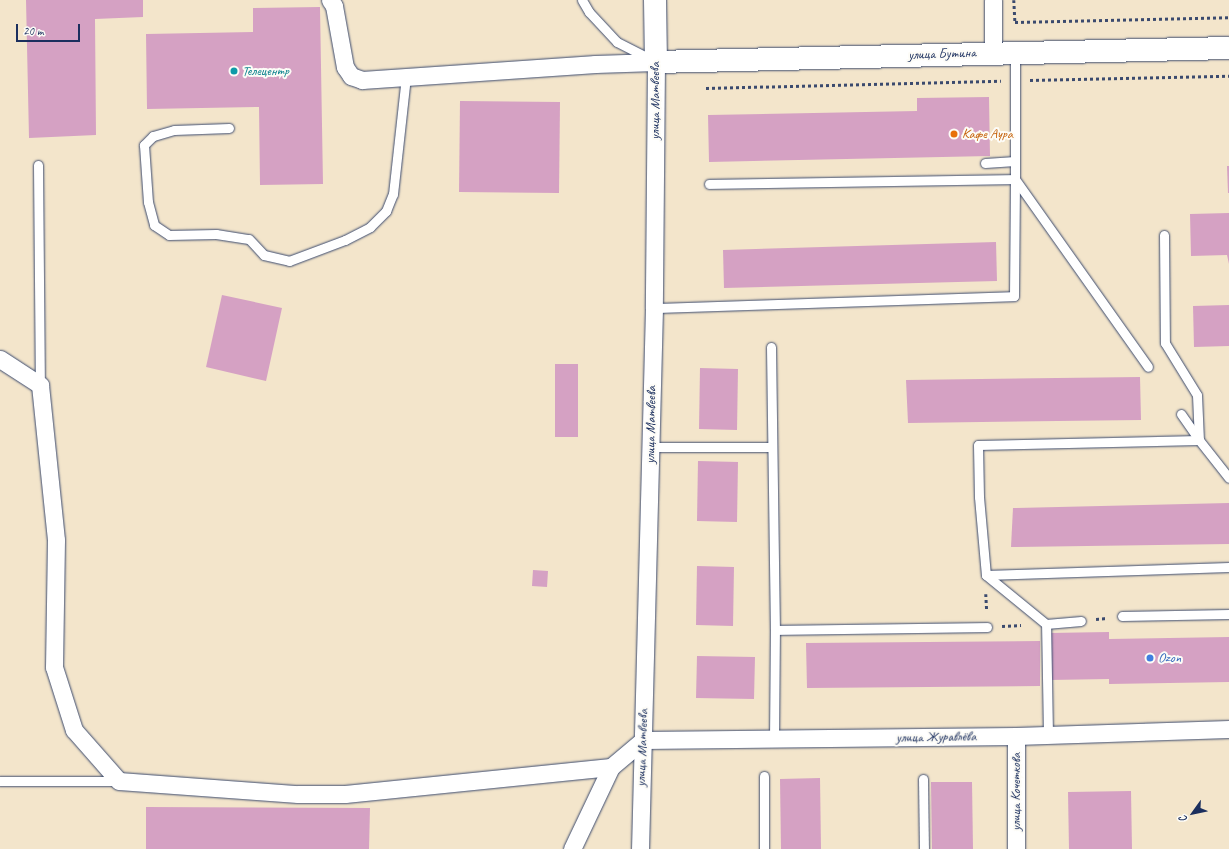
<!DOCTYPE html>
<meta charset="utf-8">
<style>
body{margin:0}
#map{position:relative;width:1229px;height:849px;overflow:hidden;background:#f3e5cb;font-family:Caveat,sans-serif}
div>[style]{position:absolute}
.building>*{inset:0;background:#d5a1c3}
.path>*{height:2.5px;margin-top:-1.25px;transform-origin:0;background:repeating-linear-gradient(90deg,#3b4a6e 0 3px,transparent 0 6px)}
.roads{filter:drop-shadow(0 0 1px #3b4a6e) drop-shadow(0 0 1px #3b4a6e)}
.service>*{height:9px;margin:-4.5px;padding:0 4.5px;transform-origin:4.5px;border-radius:4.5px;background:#fff}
.minor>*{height:17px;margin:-8.5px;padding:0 8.5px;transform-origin:8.5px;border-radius:8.5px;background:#fff}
.tertiary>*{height:22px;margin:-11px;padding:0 11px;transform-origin:11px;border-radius:11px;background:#fff}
.dots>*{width:11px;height:11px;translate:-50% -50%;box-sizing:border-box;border:2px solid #fdfcf7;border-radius:50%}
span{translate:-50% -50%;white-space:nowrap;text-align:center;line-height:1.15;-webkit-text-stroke:4px #fdfcf7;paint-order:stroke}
.street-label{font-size:14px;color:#1b2f5e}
.culture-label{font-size:14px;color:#0d838f}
.left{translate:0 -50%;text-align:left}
.food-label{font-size:14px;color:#c56008}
.shop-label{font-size:14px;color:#366cbe}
.north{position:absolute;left:1173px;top:793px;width:40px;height:40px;-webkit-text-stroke:3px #fdfcf7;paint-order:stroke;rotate:237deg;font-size:11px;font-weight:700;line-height:16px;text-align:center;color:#1b2f5e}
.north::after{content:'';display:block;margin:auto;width:14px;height:18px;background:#1b2f5e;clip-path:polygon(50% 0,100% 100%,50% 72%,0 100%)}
.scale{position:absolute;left:16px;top:24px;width:64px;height:18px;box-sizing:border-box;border:2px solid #1b2f5e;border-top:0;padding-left:5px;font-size:12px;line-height:14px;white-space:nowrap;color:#1b2f5e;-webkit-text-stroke:3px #fdfcf7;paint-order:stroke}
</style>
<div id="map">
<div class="building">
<i style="clip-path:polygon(26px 0,143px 0,143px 17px,95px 19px,96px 135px,29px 138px)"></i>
<i style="clip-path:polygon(320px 7px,323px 184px,260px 185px,259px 107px,147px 109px,146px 34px,253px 32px,253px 8px)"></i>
<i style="clip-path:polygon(989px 97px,990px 156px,709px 162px,708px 115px,917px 111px,917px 98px)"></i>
<i style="clip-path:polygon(460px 101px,560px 102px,559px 193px,459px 192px)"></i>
<i style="clip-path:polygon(1227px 166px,1229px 166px,1229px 193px,1228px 193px)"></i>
<i style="clip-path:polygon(1229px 213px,1229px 264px,1227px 255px,1191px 256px,1190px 214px)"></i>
<i style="clip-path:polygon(996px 242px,997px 281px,724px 288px,723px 250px)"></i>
<i style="clip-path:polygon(222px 295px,282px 308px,266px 381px,206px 367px)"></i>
<i style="clip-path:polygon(1229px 305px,1229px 346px,1194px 347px,1193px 306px)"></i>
<i style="clip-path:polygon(555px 364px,578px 364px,578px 437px,555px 437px)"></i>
<i style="clip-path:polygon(700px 368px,738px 369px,737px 430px,699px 429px)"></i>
<i style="clip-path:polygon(1140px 377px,1141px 420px,908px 423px,906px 380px)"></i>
<i style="clip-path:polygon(698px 461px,738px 462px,737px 522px,697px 521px)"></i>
<i style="clip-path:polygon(1229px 503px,1229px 544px,1011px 547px,1013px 508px)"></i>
<i style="clip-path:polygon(697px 566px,734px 567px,733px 626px,696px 625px)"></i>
<i style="clip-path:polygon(533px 570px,548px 571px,547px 587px,532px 586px)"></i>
<i style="clip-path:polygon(1109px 632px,1109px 639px,1229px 637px,1229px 682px,1109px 684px,1109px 679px,1049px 680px,1048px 633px)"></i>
<i style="clip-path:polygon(1040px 641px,1040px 686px,807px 688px,806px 643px)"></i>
<i style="clip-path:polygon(697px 656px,755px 657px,754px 699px,696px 698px)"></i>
<i style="clip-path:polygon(820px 778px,821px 849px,781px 849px,780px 779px)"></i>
<i style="clip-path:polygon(931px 782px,972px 782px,973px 849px,932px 849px)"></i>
<i style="clip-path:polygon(1131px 791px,1132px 849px,1069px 849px,1068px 792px)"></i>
<i style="clip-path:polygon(146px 807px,370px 808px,369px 849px,146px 849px)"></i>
</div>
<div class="path">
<i style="left:1014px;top:0;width:22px;rotate:87deg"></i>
<i style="left:1015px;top:22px;width:214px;rotate:-1.3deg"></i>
<i style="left:1030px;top:80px;width:199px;rotate:-1.2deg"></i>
<i style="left:706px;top:88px;width:295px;rotate:-1.4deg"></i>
<i style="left:986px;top:594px;width:17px;rotate:87deg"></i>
<i style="left:1096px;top:619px;width:11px;rotate:-5deg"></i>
<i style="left:1002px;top:626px;width:19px;rotate:-3deg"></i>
</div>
<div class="roads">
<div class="service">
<i style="left:582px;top:0;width:14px;rotate:60deg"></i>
<i style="left:589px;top:12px;width:41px;rotate:47deg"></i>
<i style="left:617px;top:42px;width:37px;rotate:27deg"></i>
<i style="left:1015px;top:53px;width:126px;rotate:90deg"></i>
<i style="left:1015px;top:179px;width:230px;rotate:54.7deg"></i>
<i style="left:229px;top:128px;width:55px;rotate:177.9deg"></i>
<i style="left:174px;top:130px;width:22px;rotate:164deg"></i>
<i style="left:153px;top:136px;width:13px;rotate:135deg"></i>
<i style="left:144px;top:145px;width:57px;rotate:86deg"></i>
<i style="left:148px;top:202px;width:24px;rotate:75deg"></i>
<i style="left:154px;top:225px;width:18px;rotate:34deg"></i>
<i style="left:169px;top:235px;width:47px;rotate:-1.2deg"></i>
<i style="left:216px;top:234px;width:33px;rotate:9deg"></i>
<i style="left:249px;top:239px;width:22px;rotate:47deg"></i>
<i style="left:264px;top:255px;width:26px;rotate:13deg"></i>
<i style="left:289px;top:261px;width:60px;rotate:-20.6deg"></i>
<i style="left:345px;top:240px;width:28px;rotate:-27deg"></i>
<i style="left:370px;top:227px;width:23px;rotate:-45deg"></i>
<i style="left:386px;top:211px;width:18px;rotate:-68deg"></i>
<i style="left:393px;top:194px;width:118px;rotate:-83.7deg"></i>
<i style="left:985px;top:163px;width:30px;rotate:-4deg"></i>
<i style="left:38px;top:165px;width:220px;rotate:89.5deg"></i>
<i style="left:1164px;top:235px;width:108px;rotate:89.5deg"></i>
<i style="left:1165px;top:343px;width:61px;rotate:58.4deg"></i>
<i style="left:1197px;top:395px;width:45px;rotate:87.5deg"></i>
<i style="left:654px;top:308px;width:360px;rotate:-1.9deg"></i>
<i style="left:1014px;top:296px;width:117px;rotate:-89.5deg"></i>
<i style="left:1015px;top:179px;width:306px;rotate:179.1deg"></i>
<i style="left:771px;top:347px;width:283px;rotate:89.2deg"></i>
<i style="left:1181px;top:414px;width:32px;rotate:55deg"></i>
<i style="left:1199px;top:440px;width:48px;rotate:51.7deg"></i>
<i style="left:1199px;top:440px;width:221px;rotate:178.7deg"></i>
<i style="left:978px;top:445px;width:52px;rotate:88.9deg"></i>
<i style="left:979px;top:497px;width:78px;rotate:84.9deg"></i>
<i style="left:986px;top:575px;width:243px;rotate:-1.9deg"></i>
<i style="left:650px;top:447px;width:122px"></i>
<i style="left:986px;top:575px;width:77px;rotate:39.2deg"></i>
<i style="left:1122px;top:616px;width:107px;rotate:-1.1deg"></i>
<i style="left:1048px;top:735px;width:111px;rotate:-91deg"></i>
<i style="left:1046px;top:624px;width:35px;rotate:-5deg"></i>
<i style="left:774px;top:739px;width:109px;rotate:-89.5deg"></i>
<i style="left:775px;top:630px;width:212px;rotate:-0.8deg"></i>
<i style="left:923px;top:779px;width:70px;rotate:89.2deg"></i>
<i style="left:0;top:781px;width:119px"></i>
<i style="left:764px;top:849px;width:73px;rotate:-90deg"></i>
</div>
<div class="minor">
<i style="left:330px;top:0;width:7px;rotate:56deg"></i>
<i style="left:334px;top:6px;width:62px;rotate:79.8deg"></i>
<i style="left:345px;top:67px;width:11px;rotate:56deg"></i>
<i style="left:351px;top:76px;width:12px;rotate:20deg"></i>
<i style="left:362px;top:80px;width:234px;rotate:-3.9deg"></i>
<i style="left:595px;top:64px;width:61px;rotate:-1.9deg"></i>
<i style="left:656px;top:62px;width:246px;rotate:90.5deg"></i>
<i style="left:654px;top:308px;width:541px;rotate:91.48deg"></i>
<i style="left:993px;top:0;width:53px;rotate:90deg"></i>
<i style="left:0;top:359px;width:48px;rotate:33deg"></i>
<i style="left:40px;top:385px;width:156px;rotate:84.1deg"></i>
<i style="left:56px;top:540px;width:127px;rotate:90.9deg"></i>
<i style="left:54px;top:667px;width:66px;rotate:72.4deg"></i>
<i style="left:74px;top:730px;width:68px;rotate:48.6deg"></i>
<i style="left:119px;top:781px;width:179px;rotate:4.2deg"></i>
<i style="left:298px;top:794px;width:47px"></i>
<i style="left:345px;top:794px;width:267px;rotate:-5.8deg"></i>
<i style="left:611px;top:767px;width:42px;rotate:-40.2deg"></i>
<i style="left:1016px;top:736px;width:113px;rotate:90deg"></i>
<i style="left:643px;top:740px;width:373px;rotate:-0.6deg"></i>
<i style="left:1016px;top:736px;width:213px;rotate:-1.9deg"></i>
<i style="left:572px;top:849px;width:91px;rotate:-64.6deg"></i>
</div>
<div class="tertiary">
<i style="left:655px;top:0;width:62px;rotate:89.1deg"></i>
<i style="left:656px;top:62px;width:573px;rotate:-1.4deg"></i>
</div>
</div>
<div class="dots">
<i style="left:234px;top:71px;background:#0f9aa8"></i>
<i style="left:954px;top:134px;background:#e8710a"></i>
<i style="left:1150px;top:658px;background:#3f7fe0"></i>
</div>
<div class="street-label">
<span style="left:942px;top:54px;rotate:-2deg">улица Бутина</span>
<span style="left:655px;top:101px;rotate:-90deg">улица Матвеева</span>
<span style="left:651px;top:425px;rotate:-89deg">улица Матвеева</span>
<span style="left:936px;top:737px;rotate:-1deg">улица Журавлёва</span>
<span style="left:642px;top:748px;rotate:-88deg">улица Матвеева</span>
<span style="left:1016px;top:792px;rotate:-90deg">улица Кочеткова</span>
</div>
<div class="culture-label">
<span class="left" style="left:242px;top:71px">Телецентр</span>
</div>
<div class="food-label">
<span class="left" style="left:962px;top:134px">Кафе Аура</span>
</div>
<div class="shop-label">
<span class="left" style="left:1158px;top:658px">Ozon</span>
</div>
<div class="north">С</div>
<div class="scale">20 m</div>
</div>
